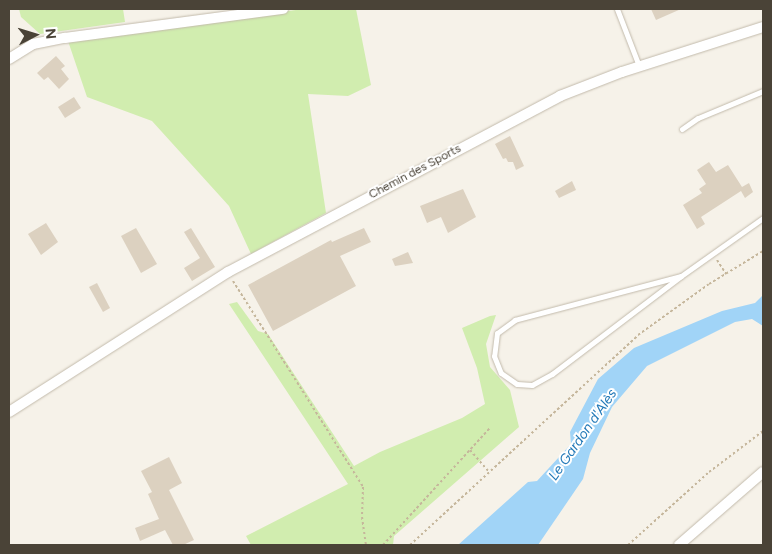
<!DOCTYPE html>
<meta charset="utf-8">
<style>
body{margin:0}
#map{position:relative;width:772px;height:554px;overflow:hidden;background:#f6f2e9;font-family:Figtree,sans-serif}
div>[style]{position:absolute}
.green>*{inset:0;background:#d1edaf}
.water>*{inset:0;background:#a1d4f7}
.building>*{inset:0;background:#dcd1c0}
.path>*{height:2px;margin-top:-1px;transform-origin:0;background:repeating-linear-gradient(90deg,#c5b69b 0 2.5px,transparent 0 5px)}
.roads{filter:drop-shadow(0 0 1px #c2baab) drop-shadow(0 0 1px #c2baab)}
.service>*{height:5px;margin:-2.5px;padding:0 2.5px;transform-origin:2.5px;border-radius:2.5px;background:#fff}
.minor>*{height:10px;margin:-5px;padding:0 5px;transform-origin:5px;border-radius:5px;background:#fff}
span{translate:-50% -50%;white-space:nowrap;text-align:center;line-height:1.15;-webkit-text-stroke:4px #fff;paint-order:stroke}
.street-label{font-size:12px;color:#4a4337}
.water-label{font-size:14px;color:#247ab8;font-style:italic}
.frame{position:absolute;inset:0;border:10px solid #4a4337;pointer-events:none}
.north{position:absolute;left:10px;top:10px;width:50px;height:50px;-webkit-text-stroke:4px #fff;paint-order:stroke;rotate:85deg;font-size:14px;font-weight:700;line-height:20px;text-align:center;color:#4a4337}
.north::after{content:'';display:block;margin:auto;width:18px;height:22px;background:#4a4337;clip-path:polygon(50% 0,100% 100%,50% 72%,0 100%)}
</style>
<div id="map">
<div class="green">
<i style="clip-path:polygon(19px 9px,123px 9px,125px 22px,40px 34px,21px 17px)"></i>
<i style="clip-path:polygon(303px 9px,356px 9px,371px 85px,348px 96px,308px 94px,326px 213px,251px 254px,229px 206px,152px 121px,87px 97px,68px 41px)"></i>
<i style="clip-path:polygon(237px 302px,258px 331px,268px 334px,354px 466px,380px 452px,462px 418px,485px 404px,477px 368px,462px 328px,490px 316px,496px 315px,486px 344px,490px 367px,510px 390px,519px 427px,394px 536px,393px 545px,251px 545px,246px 536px,348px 484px,229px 304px)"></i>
</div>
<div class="water">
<i style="clip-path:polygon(763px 288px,763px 326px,752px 319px,735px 322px,647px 366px,612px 407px,590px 453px,583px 479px,538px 545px,458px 545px,528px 482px,537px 481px,571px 444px,570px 432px,598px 379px,634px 348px,722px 311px,755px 303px,762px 296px)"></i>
</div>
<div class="building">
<i style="clip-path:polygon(651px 9px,681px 9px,656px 20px)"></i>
<i style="clip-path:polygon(56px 56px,65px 66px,61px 69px,69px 79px,59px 89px,48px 77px,44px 80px,37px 73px)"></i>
<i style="clip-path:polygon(74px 97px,81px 108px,65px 118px,58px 107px)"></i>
<i style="clip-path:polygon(510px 136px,524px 166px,516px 170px,513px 162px,508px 162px,506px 158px,503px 159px,495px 144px)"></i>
<i style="clip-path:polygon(709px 162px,716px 172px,728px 165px,742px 187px,749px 183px,753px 192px,745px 198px,741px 191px,701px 217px,705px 224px,697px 229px,683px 205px,702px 193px,699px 189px,706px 184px,697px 170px)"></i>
<i style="clip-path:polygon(572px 181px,576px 190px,559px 198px,555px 191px)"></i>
<i style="clip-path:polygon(463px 189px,476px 217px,448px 233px,441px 217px,427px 223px,420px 206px)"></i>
<i style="clip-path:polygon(46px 223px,58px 242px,41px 255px,28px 234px)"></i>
<i style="clip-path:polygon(136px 228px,157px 264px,141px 273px,121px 236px)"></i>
<i style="clip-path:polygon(191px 228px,215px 267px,192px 281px,184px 268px,200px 258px,184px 232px)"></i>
<i style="clip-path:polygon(364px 228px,371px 242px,340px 256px,356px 286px,273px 331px,248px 285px,331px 240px,332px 242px)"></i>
<i style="clip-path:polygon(408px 252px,413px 263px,395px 266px,392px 259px)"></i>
<i style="clip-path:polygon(97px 283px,110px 308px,103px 312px,89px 287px)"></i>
<i style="clip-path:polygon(169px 457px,182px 483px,169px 490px,194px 540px,183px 545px,173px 545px,165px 530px,140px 541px,135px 528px,159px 519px,148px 494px,152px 492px,141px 471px)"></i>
</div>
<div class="path">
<i style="left:717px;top:260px;width:17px;rotate:57deg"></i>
<i style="left:233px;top:281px;width:244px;rotate:57.7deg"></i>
<i style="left:363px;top:487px;width:30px;rotate:92deg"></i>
<i style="left:362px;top:517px;width:28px;rotate:82deg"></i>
<i style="left:470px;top:450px;width:30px;rotate:49deg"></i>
<i style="left:383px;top:545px;width:159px;rotate:-47.6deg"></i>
<i style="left:410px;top:545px;width:310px;rotate:-42.6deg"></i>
<i style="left:638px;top:335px;width:87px;rotate:-35.7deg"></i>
<i style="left:709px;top:284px;width:63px;rotate:-31.4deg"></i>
<i style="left:628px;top:545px;width:109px;rotate:-42deg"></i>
<i style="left:709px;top:472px;width:68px;rotate:-37.2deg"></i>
</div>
<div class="roads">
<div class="service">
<i style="left:617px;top:9px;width:61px;rotate:68.9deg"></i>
<i style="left:682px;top:129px;width:19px;rotate:-35deg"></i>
<i style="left:698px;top:118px;width:70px;rotate:-22.6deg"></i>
<i style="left:681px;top:276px;width:172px;rotate:165.2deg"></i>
<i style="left:515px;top:320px;width:22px;rotate:144deg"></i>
<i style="left:497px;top:333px;width:23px;rotate:97deg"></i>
<i style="left:494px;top:356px;width:18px;rotate:68deg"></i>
<i style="left:501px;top:373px;width:19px;rotate:35deg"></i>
<i style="left:517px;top:384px;width:15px;rotate:4deg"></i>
<i style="left:532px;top:385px;width:23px;rotate:-29deg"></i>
<i style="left:552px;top:374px;width:162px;rotate:-37.2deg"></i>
<i style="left:681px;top:276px;width:100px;rotate:-35.3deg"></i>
</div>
<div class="minor">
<i style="left:9px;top:59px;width:28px;rotate:-32deg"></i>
<i style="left:33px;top:44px;width:33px;rotate:-11deg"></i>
<i style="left:65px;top:38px;width:220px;rotate:-7.6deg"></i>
<i style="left:9px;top:412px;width:260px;rotate:-32.6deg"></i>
<i style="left:228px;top:272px;width:376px;rotate:-27.9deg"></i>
<i style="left:560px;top:96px;width:66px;rotate:-21.2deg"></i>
<i style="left:622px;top:72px;width:148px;rotate:-17.7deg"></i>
<i style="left:679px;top:545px;width:111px;rotate:-41deg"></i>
</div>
</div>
<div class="street-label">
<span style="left:415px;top:172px;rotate:-28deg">Chemin des Sports</span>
</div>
<div class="water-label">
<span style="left:583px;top:435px;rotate:-55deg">Le Gardon d'Alès</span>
</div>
<div class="frame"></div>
<div class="north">N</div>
</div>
